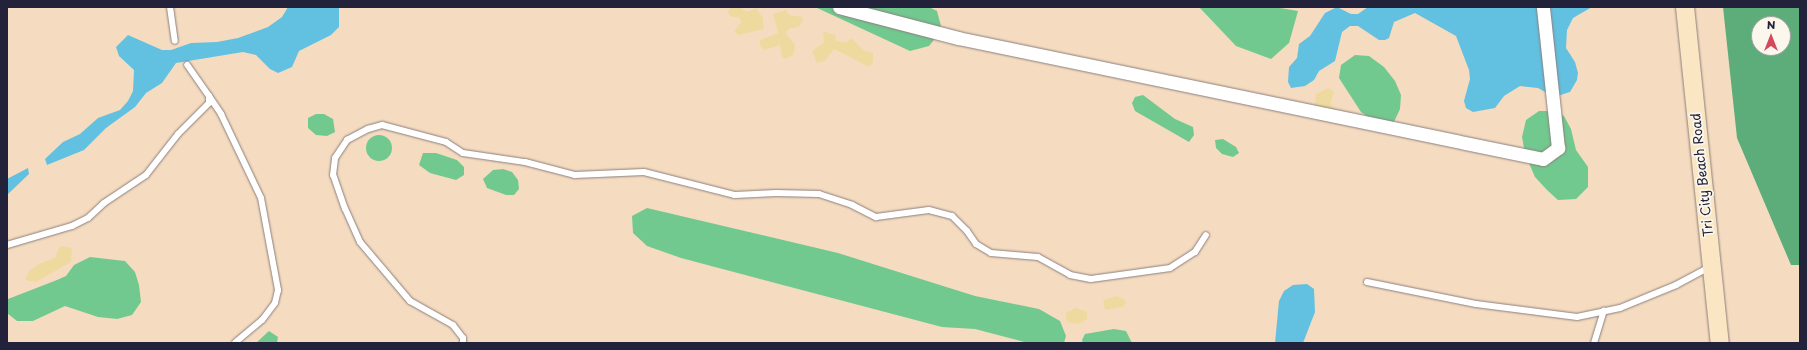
<!DOCTYPE html>
<style>
body{margin:0}
#map{position:relative;width:1807px;height:350px;overflow:hidden;background:#f5dcc0;font-family:"Playpen Sans",sans-serif}
div>[style]{position:absolute}
.green>*{inset:0;background:#71c98f}
.round{border-radius:50%}
.forest>*{inset:0;background:#5cad7a}
.sand>*{inset:0;background:#eeda9e}
.water>*{inset:0;background:#62c0e0}
.roads{filter:drop-shadow(0 0 1px #8c7f7e) drop-shadow(0 0 1px #8c7f7e)}
.lane>*{height:6px;margin:-3px;padding:0 3px;transform-origin:3px;border-radius:3px;background:#fff}
.street>*{height:13px;margin:-6.5px;padding:0 6.5px;transform-origin:6.5px;border-radius:6.5px;background:#fff}
.secondary>*{height:18px;margin:-9px;padding:0 9px;transform-origin:9px;border-radius:9px;background:#fbe6c3}
span{translate:-50% -50%;white-space:nowrap;text-align:center;line-height:1.15;-webkit-text-stroke:3.5px #fbf7ec;paint-order:stroke}
.street-label{font-size:13px;color:#22223b}
.frame{position:absolute;inset:0;border:8px solid #22223b;pointer-events:none}
.north{position:absolute;left:1751px;top:16px;width:40px;height:40px;box-sizing:border-box;background:#fbf7ec;border:1px solid #a4a2a5;border-radius:50%;rotate:0deg;font-size:11px;font-weight:700;line-height:16px;text-align:center;color:#22223b}
.north::after{content:'';display:block;margin:auto;width:14px;height:18px;background:#d1495b;clip-path:polygon(50% 0,100% 100%,50% 72%,0 100%)}
</style>
<div id="map">
<div class="green">
<i style="clip-path:polygon(815px 7px,929px 7px,937px 11px,942px 30px,929px 46px,910px 51px)"></i>
<i style="clip-path:polygon(1199px 7px,1274px 7px,1298px 11px,1289px 43px,1271px 59px,1236px 46px)"></i>
<i style="clip-path:polygon(1355px 55px,1369px 56px,1384px 67px,1395px 81px,1401px 95px,1400px 109px,1393px 124px,1375px 122px,1361px 112px,1339px 78px,1341px 65px)"></i>
<i style="clip-path:polygon(1143px 95px,1175px 119px,1193px 127px,1194px 135px,1189px 142px,1135px 111px,1132px 103px,1135px 97px)"></i>
<i style="clip-path:polygon(1539px 111px,1552px 111px,1564px 116px,1571px 129px,1576px 150px,1588px 167px,1588px 187px,1576px 199px,1558px 200px,1547px 190px,1535px 177px,1525px 154px,1522px 137px,1526px 120px)"></i>
<i style="clip-path:polygon(316px 114px,324px 114px,333px 119px,335px 132px,327px 136px,316px 135px,308px 128px,308px 118px)"></i>
<i class="round" style="left:366px;top:135px;width:26px;height:26px"></i>
<i style="clip-path:polygon(1223px 139px,1236px 147px,1239px 153px,1233px 157px,1222px 154px,1216px 148px,1215px 140px)"></i>
<i style="clip-path:polygon(423px 153px,436px 153px,457px 160px,464px 167px,464px 175px,456px 180px,430px 173px,419px 165px)"></i>
<i style="clip-path:polygon(503px 169px,512px 172px,518px 180px,519px 189px,514px 195px,506px 195px,487px 188px,483px 179px,493px 170px)"></i>
<i style="clip-path:polygon(647px 208px,838px 253px,975px 296px,1039px 309px,1060px 321px,1066px 336px,1064px 343px,1028px 343px,975px 329px,942px 327px,681px 258px,647px 246px,633px 233px,632px 216px)"></i>
<i style="clip-path:polygon(90px 257px,125px 261px,135px 272px,139px 285px,141px 302px,132px 315px,117px 319px,98px 317px,65px 306px,33px 321px,17px 321px,7px 313px,8px 299px,57px 280px,66px 276px,74px 265px)"></i>
<i style="clip-path:polygon(1114px 329px,1126px 331px,1132px 343px,1083px 343px,1082px 340px,1085px 334px)"></i>
<i style="clip-path:polygon(269px 331px,278px 337px,277px 343px,256px 343px)"></i>
</div>
<div class="forest">
<i style="clip-path:polygon(evenodd,1723px 7px,1800px 7px,1800px 265px,1791px 265px,1737px 138px,1723px 7px,1759px 24px,1783px 24px,1783px 48px,1759px 48px,1759px 24px)"></i>
</div>
<div class="sand">
<i style="clip-path:polygon(731px 7px,739px 7px,747px 12px,756px 8px,763px 18px,764px 29px,739px 35px,734px 32px,741px 22px,740px 18px,730px 16px,728px 11px)"></i>
<i style="clip-path:polygon(786px 10px,789px 15px,802px 17px,803px 21px,798px 27px,788px 29px,786px 34px,794px 43px,795px 49px,793px 55px,785px 59px,782px 57px,780px 45px,764px 50px,760px 46px,760px 40px,778px 33px,773px 14px)"></i>
<i style="clip-path:polygon(823px 31px,835px 35px,836px 41px,847px 42px,851px 38px,863px 50px,873px 53px,873px 62px,869px 67px,834px 49px,825px 61px,817px 63px,812px 51px,824px 42px)"></i>
<i style="clip-path:polygon(1328px 88px,1334px 92px,1330px 104px,1340px 113px,1319px 113px,1315px 105px,1316px 94px)"></i>
<i style="clip-path:polygon(60px 246px,72px 248px,71px 262px,36px 282px,25px 280px,29px 271px,39px 264px,55px 258px)"></i>
<i style="clip-path:polygon(1117px 296px,1124px 299px,1126px 303px,1123px 307px,1105px 310px,1103px 300px)"></i>
<i style="clip-path:polygon(1076px 308px,1087px 312px,1087px 319px,1079px 324px,1069px 323px,1066px 320px,1066px 313px)"></i>
</div>
<div class="water">
<i style="clip-path:polygon(288px 7px,339px 7px,339px 27px,331px 35px,299px 51px,292px 67px,278px 73px,270px 69px,256px 55px,243px 52px,176px 63px,162px 83px,146px 93px,135px 107px,106px 128px,84px 150px,47px 165px,45px 159px,63px 142px,80px 134px,98px 118px,120px 110px,128px 101px,133px 91px,134px 70px,119px 56px,116px 47px,128px 35px,162px 50px,171px 50px,191px 43px,217px 42px,238px 38px,268px 27px,282px 17px)"></i>
<i style="clip-path:polygon(1337px 7px,1351px 14px,1358px 14px,1368px 7px,1592px 7px,1573px 18px,1567px 30px,1566px 48px,1575px 62px,1578px 73px,1577px 80px,1570px 92px,1554px 97px,1538px 88px,1520px 86px,1504px 96px,1495px 108px,1473px 112px,1466px 108px,1464px 101px,1470px 79px,1469px 70px,1456px 36px,1415px 13px,1394px 22px,1389px 38px,1385px 40px,1379px 40px,1358px 26px,1350px 26px,1342px 32px,1335px 61px,1319px 71px,1314px 80px,1305px 86px,1291px 88px,1288px 82px,1289px 67px,1297px 58px,1299px 44px,1310px 36px,1325px 13px)"></i>
<i style="clip-path:polygon(28px 168px,29px 174px,7px 195px,7px 179px)"></i>
<i style="clip-path:polygon(1307px 284px,1314px 289px,1315px 312px,1303px 343px,1275px 343px,1279px 301px,1284px 291px,1293px 285px)"></i>
</div>
<div class="roads">
<div class="lane">
<i style="left:170px;top:7px;width:34px;rotate:82deg"></i>
<i style="left:209px;top:96px;width:22px;rotate:56deg"></i>
<i style="left:221px;top:114px;width:93px;rotate:64.5deg"></i>
<i style="left:261px;top:198px;width:94px;rotate:79.5deg"></i>
<i style="left:278px;top:290px;width:13px;rotate:103deg"></i>
<i style="left:275px;top:303px;width:21px;rotate:127deg"></i>
<i style="left:262px;top:320px;width:35px;rotate:140deg"></i>
<i style="left:7px;top:245px;width:68px;rotate:-16.3deg"></i>
<i style="left:72px;top:226px;width:18px;rotate:-27deg"></i>
<i style="left:88px;top:218px;width:22px;rotate:-43deg"></i>
<i style="left:104px;top:203px;width:50px;rotate:-33.7deg"></i>
<i style="left:146px;top:175px;width:52px;rotate:-52deg"></i>
<i style="left:178px;top:134px;width:44px;rotate:-45deg"></i>
<i style="left:209px;top:103px;width:7px;rotate:-90deg"></i>
<i style="left:209px;top:96px;width:38px;rotate:-125deg"></i>
<i style="left:1367px;top:282px;width:111px;rotate:11.4deg"></i>
<i style="left:1476px;top:304px;width:102px;rotate:7.3deg"></i>
<i style="left:1577px;top:317px;width:44px;rotate:-11.8deg"></i>
<i style="left:1620px;top:308px;width:61px;rotate:-22.3deg"></i>
<i style="left:1676px;top:285px;width:40px;rotate:-28deg"></i>
<i style="left:463px;top:343px;width:5px;rotate:-90deg"></i>
<i style="left:463px;top:338px;width:16px;rotate:-128deg"></i>
<i style="left:453px;top:325px;width:49px;rotate:-150.8deg"></i>
<i style="left:410px;top:301px;width:77px;rotate:-130.3deg"></i>
<i style="left:360px;top:242px;width:36px;rotate:-114deg"></i>
<i style="left:345px;top:209px;width:36px;rotate:-109deg"></i>
<i style="left:333px;top:175px;width:17px;rotate:-83deg"></i>
<i style="left:335px;top:158px;width:22px;rotate:-56deg"></i>
<i style="left:347px;top:140px;width:24px;rotate:-28deg"></i>
<i style="left:368px;top:129px;width:15px;rotate:-16deg"></i>
<i style="left:382px;top:125px;width:66px;rotate:14.9deg"></i>
<i style="left:446px;top:142px;width:20px;rotate:33deg"></i>
<i style="left:463px;top:153px;width:63px;rotate:8.3deg"></i>
<i style="left:525px;top:162px;width:52px;rotate:14.6deg"></i>
<i style="left:575px;top:175px;width:69px;rotate:-2.5deg"></i>
<i style="left:644px;top:172px;width:94px;rotate:14.2deg"></i>
<i style="left:735px;top:195px;width:41px;rotate:-2.8deg"></i>
<i style="left:776px;top:193px;width:43px;rotate:1.3deg"></i>
<i style="left:819px;top:194px;width:35px;rotate:18deg"></i>
<i style="left:852px;top:205px;width:27px;rotate:27deg"></i>
<i style="left:876px;top:217px;width:53px;rotate:-7.5deg"></i>
<i style="left:929px;top:210px;width:24px;rotate:15deg"></i>
<i style="left:952px;top:216px;width:21px;rotate:45deg"></i>
<i style="left:967px;top:231px;width:16px;rotate:55deg"></i>
<i style="left:976px;top:244px;width:17px;rotate:31deg"></i>
<i style="left:991px;top:253px;width:47px;rotate:4.9deg"></i>
<i style="left:1038px;top:257px;width:37px;rotate:29deg"></i>
<i style="left:1070px;top:275px;width:21px;rotate:11deg"></i>
<i style="left:1091px;top:279px;width:80px;rotate:-7.9deg"></i>
<i style="left:1170px;top:268px;width:30px;rotate:-33deg"></i>
<i style="left:1195px;top:252px;width:20px;rotate:-57deg"></i>
<i style="left:1594px;top:343px;width:34px;rotate:-73deg"></i>
</div>
<div class="street">
<i style="left:839px;top:7px;width:123px;rotate:14.6deg"></i>
<i style="left:958px;top:38px;width:597px;rotate:11.69deg"></i>
<i style="left:1543px;top:159px;width:19px;rotate:-36deg"></i>
<i style="left:1558px;top:148px;width:142px;rotate:-96.1deg"></i>
</div>
<div class="secondary">
<i style="left:1685px;top:7px;width:338px;rotate:84.1deg"></i>
</div>
</div>
<div class="street-label">
<span style="left:1702px;top:175px;rotate:-96deg">Tri City Beach Road</span>
</div>
<div class="frame"></div>
<div class="north">N</div>
</div>
